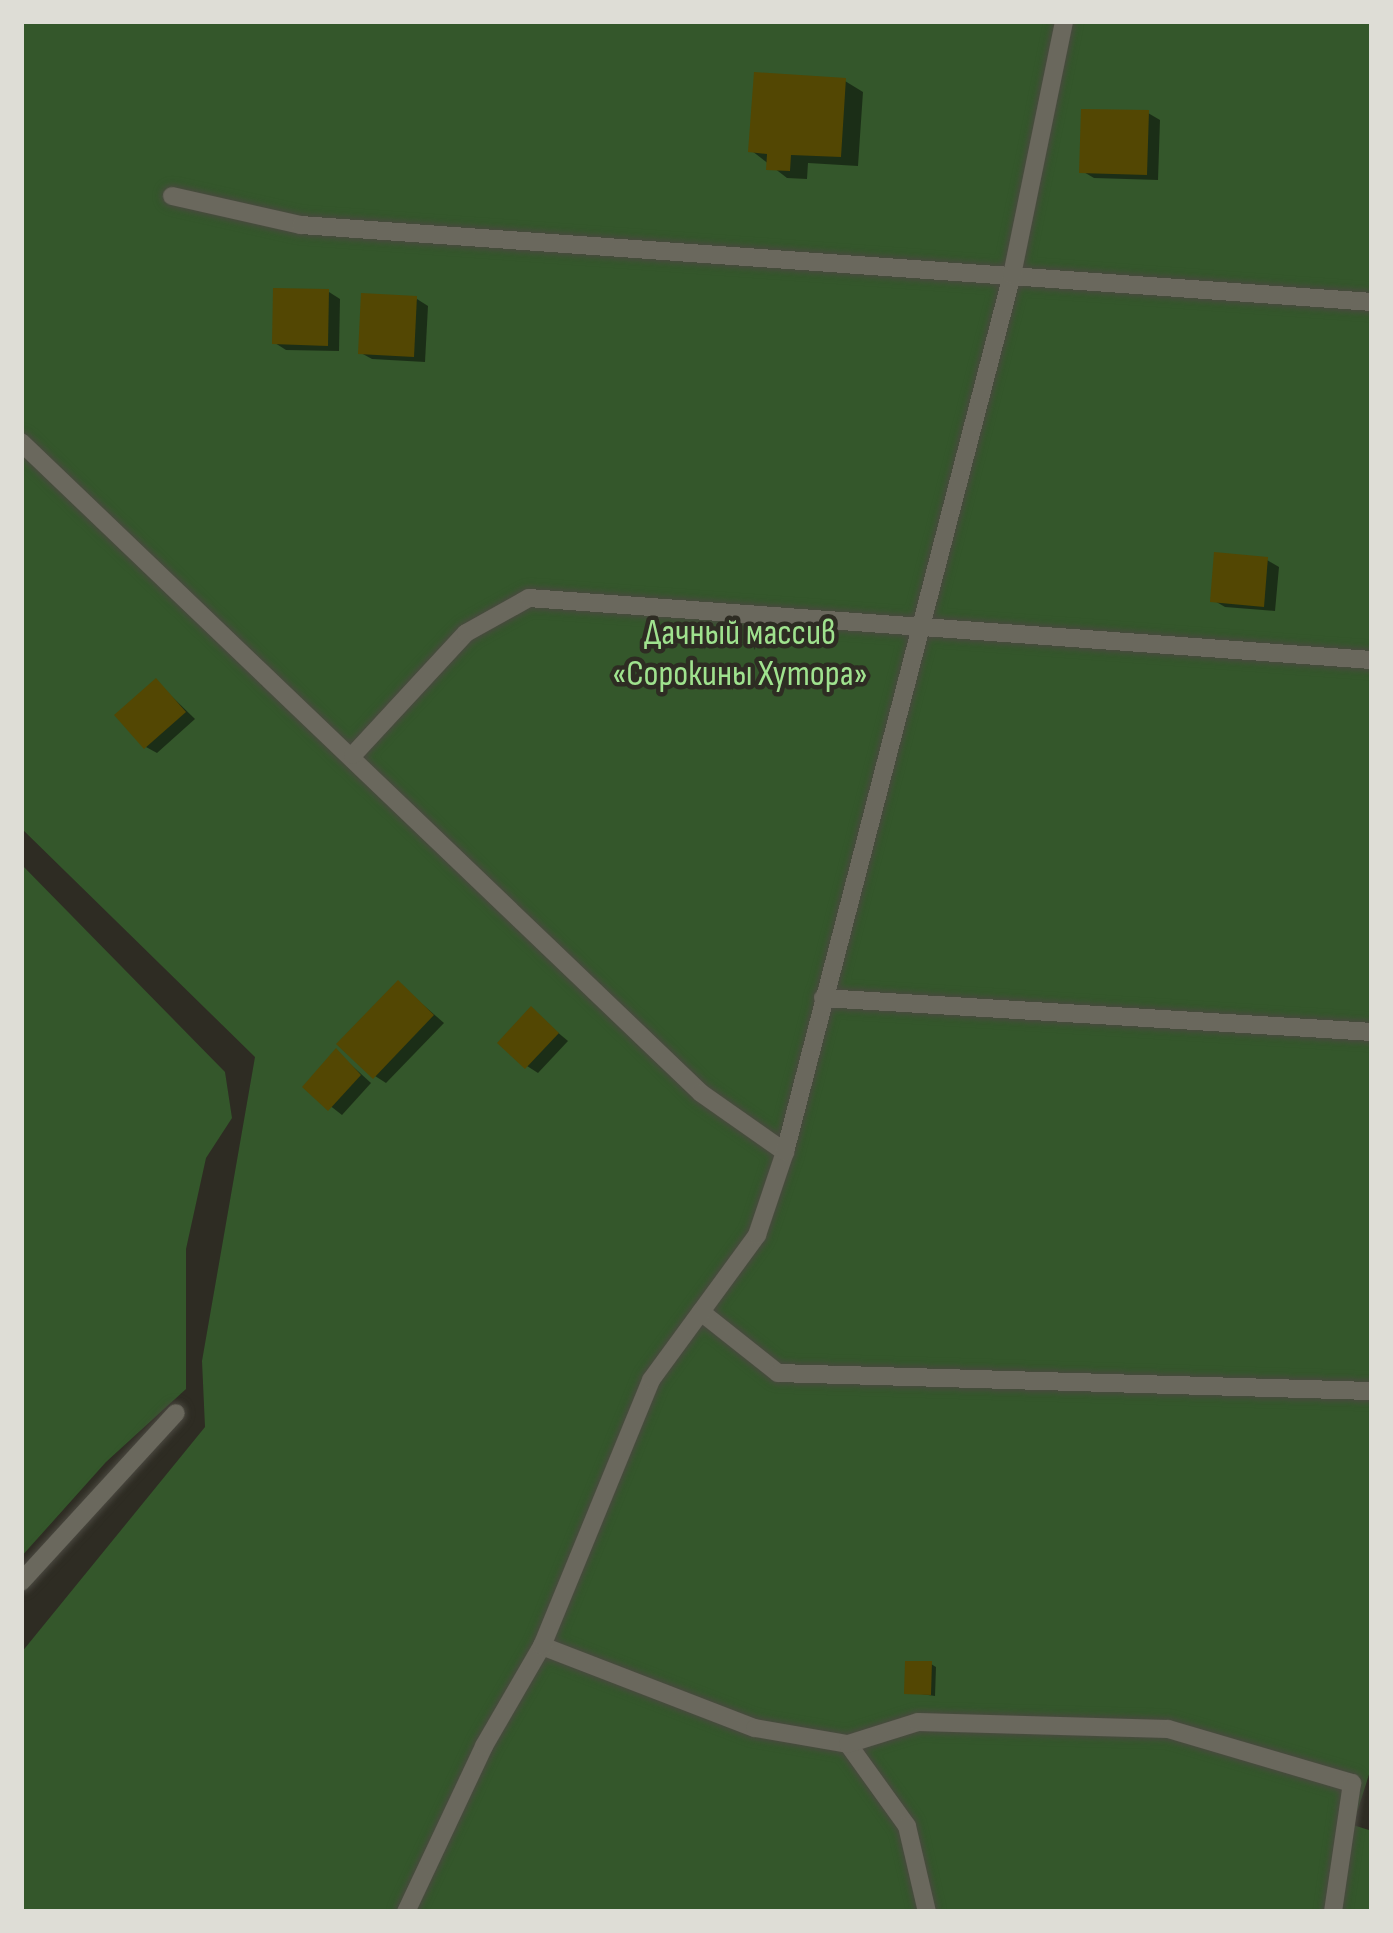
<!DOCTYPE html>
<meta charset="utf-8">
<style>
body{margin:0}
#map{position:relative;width:1393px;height:1933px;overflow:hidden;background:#2e2c23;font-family:"Sofia Sans Condensed",sans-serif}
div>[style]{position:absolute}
.green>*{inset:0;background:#34572b}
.shadow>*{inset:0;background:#0007}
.building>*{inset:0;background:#534703}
.roads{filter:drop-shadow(0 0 3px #4b4941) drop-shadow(0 0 3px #4b4941)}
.service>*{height:18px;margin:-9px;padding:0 9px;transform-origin:9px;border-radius:9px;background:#6a685d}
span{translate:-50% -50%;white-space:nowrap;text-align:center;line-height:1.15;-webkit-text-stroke:9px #2e2c23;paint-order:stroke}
.park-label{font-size:36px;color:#9fe28e}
.frame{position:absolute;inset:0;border:24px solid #deddd6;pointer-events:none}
</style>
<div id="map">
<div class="green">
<i style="clip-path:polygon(21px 21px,1372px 21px,1372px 1765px,1353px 1825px,1372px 1831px,1372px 1912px,21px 1912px,21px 1653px,205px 1427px,202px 1361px,255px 1057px,21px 828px)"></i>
<i style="clip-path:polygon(21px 864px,225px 1072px,232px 1118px,206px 1158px,186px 1249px,186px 1389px,106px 1462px,21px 1557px)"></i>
</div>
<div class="shadow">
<i style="clip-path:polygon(845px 81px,863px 92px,858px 166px,808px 163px,807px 179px,787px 178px,752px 151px)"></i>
<i style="clip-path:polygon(1148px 113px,1160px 120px,1158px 180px,1094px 178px,1082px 171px)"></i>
<i style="clip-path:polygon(329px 292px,340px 299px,339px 351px,286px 350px,275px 343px)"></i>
<i style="clip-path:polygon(417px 299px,428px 306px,425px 362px,372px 359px,361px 353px)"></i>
<i style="clip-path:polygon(1267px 560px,1279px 567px,1275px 611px,1225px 607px,1213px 600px)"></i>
<i style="clip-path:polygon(156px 681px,195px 719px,157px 753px,146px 747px)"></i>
<i style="clip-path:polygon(398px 983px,444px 1023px,386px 1083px,375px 1076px)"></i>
<i style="clip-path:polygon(531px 1010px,568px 1041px,538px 1073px,527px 1066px)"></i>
<i style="clip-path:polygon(337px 1052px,371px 1083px,342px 1115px,306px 1087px)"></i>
<i style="clip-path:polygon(931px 1664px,936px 1667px,935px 1696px,907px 1692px)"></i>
</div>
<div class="building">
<i style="clip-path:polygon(754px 72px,846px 78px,841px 157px,791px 155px,790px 171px,766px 170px,767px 154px,748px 152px)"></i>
<i style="clip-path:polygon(1081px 109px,1149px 110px,1147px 175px,1079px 173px)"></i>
<i style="clip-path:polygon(273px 288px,329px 289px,328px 346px,272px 344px)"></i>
<i style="clip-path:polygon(361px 293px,417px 296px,414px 357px,358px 354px)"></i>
<i style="clip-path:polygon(1214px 552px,1268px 557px,1264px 607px,1210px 602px)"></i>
<i style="clip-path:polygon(156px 678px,186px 712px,144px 749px,114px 715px)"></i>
<i style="clip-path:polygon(398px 980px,434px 1015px,373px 1079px,336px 1044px)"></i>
<i style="clip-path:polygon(531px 1006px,559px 1033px,525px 1069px,497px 1043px)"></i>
<i style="clip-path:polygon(336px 1048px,361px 1075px,328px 1111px,302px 1087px)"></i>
<i style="clip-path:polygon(905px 1661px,932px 1661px,931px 1695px,904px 1694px)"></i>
</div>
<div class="roads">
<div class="service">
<i style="left:172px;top:196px;width:132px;rotate:12.7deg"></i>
<i style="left:301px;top:225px;width:1074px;rotate:4.11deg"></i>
<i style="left:21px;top:442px;width:941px;rotate:43.75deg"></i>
<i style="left:701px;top:1093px;width:103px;rotate:35.1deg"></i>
<i style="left:353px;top:755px;width:166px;rotate:-47.2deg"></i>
<i style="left:466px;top:633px;width:72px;rotate:-29.1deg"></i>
<i style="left:529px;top:598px;width:845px;rotate:4.21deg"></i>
<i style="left:823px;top:998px;width:550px;rotate:3.54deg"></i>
<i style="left:701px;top:1312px;width:98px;rotate:38.4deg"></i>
<i style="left:778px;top:1373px;width:594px;rotate:1.74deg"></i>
<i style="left:21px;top:1582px;width:229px;rotate:-47.5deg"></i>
<i style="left:542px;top:1646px;width:228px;rotate:21.1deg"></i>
<i style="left:755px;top:1728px;width:94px;rotate:9.8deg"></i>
<i style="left:848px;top:1744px;width:101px;rotate:54.3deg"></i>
<i style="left:907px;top:1826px;width:88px;rotate:76.9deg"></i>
<i style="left:848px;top:1744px;width:73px;rotate:-17.4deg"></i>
<i style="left:918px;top:1722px;width:250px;rotate:1.6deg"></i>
<i style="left:1168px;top:1729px;width:192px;rotate:16.4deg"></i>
<i style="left:1352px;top:1783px;width:130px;rotate:98.4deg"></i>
<i style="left:406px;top:1912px;width:183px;rotate:-64.8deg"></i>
<i style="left:484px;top:1746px;width:116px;rotate:-59.9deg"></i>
<i style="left:542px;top:1646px;width:287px;rotate:-67.7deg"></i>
<i style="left:651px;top:1380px;width:180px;rotate:-53.8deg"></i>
<i style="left:757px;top:1235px;width:88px;rotate:-71.4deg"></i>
<i style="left:785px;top:1152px;width:906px;rotate:-75.49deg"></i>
<i style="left:1012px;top:275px;width:259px;rotate:-78.4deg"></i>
</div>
</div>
<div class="park-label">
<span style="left:740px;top:654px">Дачный массив<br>«Сорокины Хутора»</span>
</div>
<div class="frame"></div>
</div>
